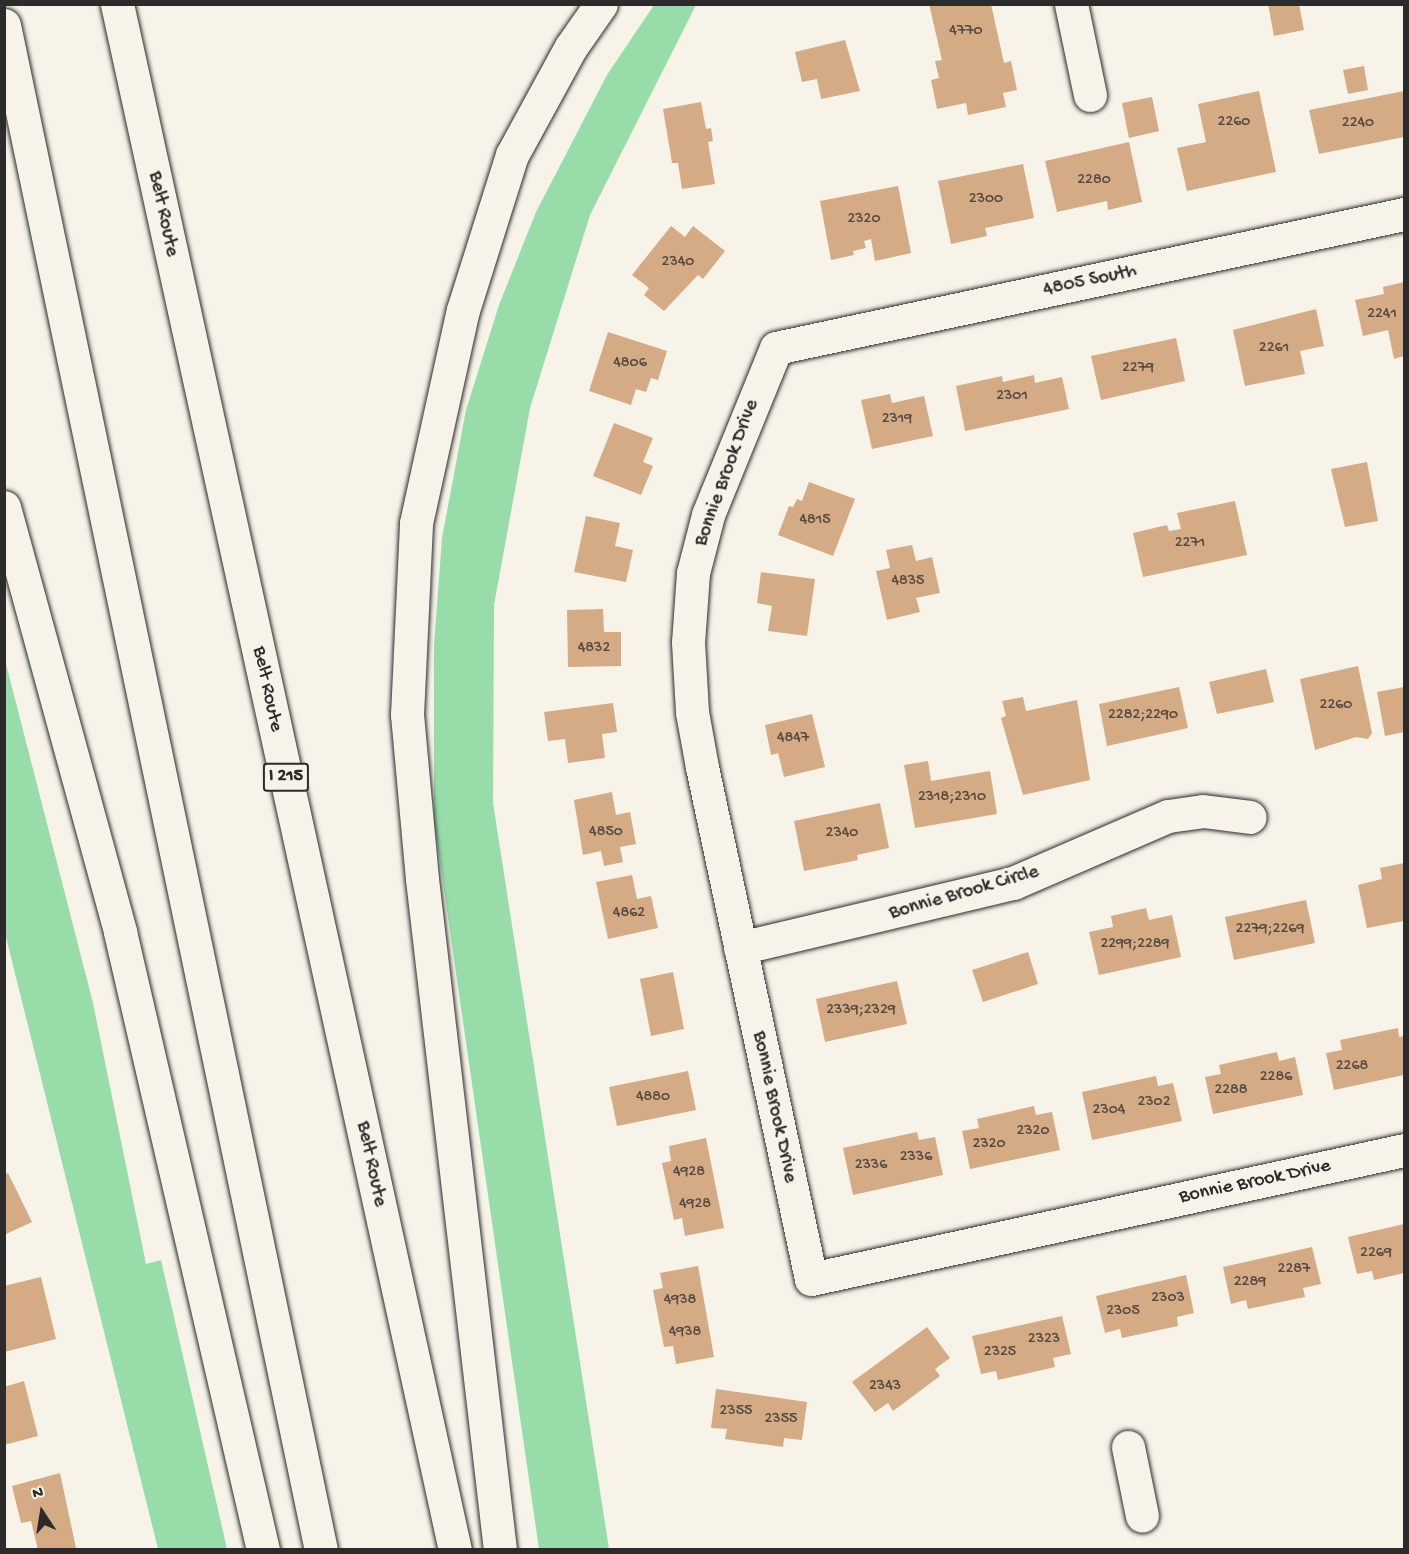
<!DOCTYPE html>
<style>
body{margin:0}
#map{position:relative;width:1409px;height:1554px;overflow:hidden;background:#f7f3e8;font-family:"Gochi Hand",sans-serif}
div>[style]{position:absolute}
.green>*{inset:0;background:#97dca9}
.building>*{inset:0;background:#d5ab86}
.roads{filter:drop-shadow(0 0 2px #2b2b2b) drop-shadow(0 0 2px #2b2b2b)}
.minor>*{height:33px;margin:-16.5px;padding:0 16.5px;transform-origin:16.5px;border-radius:16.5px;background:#f7f3e8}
.highway>*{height:33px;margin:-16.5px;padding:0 16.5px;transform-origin:16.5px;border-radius:16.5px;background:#f7f3e8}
span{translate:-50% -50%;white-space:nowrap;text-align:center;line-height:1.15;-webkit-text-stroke:6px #f7f3e8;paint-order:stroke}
.number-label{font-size:16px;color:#564b42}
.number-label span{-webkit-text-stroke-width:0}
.shield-label span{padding:2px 4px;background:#f7f3e8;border:2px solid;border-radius:4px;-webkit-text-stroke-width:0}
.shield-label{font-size:18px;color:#2b2b2b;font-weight:700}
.street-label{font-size:20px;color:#2b2b2b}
.frame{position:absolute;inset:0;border:6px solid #2b2b2b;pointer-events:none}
.north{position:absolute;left:12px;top:1482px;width:60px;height:60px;-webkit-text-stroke:4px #f7f3e8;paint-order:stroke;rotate:348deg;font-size:16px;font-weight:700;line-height:24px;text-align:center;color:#2b2b2b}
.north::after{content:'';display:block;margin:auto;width:21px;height:27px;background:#2b2b2b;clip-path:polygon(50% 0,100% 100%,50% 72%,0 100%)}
</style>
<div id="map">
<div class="green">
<i style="clip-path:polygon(654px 5px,696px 5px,590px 215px,530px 408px,494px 605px,493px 803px,609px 1549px,539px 1549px,434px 820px,434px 646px,442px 538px,466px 410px,499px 305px,536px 212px,607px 75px)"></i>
<i style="clip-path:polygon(4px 656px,93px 1003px,146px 1264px,161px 1260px,227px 1549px,158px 1549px,5px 933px)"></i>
</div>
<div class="building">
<i style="clip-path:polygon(929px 4px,991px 4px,1004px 63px,1011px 61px,1017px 90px,1003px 93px,1006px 107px,968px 115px,966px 103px,937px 109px,931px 80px,939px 78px,935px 61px,942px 60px)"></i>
<i style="clip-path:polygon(1268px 4px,1299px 4px,1304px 30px,1274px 36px)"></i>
<i style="clip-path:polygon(845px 40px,860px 91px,821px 99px,817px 79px,802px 82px,795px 52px)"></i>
<i style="clip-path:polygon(1364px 66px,1368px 90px,1348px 94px,1343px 70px)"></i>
<i style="clip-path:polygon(1259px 91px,1276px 172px,1187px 191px,1177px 148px,1206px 142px,1198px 104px)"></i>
<i style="clip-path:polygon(1404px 91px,1404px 137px,1319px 154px,1309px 110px)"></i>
<i style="clip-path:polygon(1152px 97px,1159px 131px,1129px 138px,1122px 103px)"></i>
<i style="clip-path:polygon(701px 102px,706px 129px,711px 128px,713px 141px,708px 142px,715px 184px,682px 189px,678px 163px,672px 163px,663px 109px)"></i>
<i style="clip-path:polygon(1129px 142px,1142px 202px,1108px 210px,1107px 201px,1057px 212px,1045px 161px)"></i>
<i style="clip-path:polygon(1023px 164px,1034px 218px,985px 228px,987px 236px,951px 244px,938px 181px)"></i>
<i style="clip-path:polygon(898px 186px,911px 253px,875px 261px,871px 239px,864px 241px,866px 248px,853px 251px,854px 255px,831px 260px,820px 201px)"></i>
<i style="clip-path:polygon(671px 226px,685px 237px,693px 226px,725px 251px,703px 279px,698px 275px,664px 311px,644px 295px,649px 288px,632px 275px)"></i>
<i style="clip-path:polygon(1404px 282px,1404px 356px,1394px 359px,1388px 330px,1363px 336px,1355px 300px,1384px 294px,1383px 287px)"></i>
<i style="clip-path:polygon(1316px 309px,1324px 346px,1300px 351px,1305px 374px,1245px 386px,1233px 330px)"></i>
<i style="clip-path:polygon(608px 332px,667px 351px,658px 380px,651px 378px,646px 392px,636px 389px,631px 405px,589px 391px)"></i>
<i style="clip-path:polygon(1176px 338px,1185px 381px,1101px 400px,1091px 356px)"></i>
<i style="clip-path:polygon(1034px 375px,1035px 383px,1062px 377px,1069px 409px,965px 431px,956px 386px,1002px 376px,1003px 382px)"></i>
<i style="clip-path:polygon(890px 394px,892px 403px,924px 396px,933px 436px,872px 449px,861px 400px)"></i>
<i style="clip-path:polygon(614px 423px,653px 438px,643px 462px,653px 466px,641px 495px,593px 476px)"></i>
<i style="clip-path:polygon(1367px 462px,1378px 521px,1345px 527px,1331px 469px)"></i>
<i style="clip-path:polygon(809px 482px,855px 499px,833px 556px,778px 535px,789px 506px,793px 507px,797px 499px,802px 501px)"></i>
<i style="clip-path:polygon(1235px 501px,1247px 555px,1143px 577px,1133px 533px,1167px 525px,1169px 531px,1181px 529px,1177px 513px)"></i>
<i style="clip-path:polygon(586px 516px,620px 523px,615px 546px,633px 550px,626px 582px,574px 572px)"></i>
<i style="clip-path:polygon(912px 545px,916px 561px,932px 557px,940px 593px,916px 598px,920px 612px,887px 620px,876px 571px,890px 568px,886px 550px)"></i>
<i style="clip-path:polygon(761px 572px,815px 579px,807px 636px,768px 631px,772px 606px,757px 603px)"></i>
<i style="clip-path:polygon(603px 609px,604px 632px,621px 632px,621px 666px,568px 667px,567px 610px)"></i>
<i style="clip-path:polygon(1358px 666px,1372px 733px,1368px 739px,1356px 737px,1315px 750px,1300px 679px)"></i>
<i style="clip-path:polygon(1266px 669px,1274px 702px,1217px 714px,1209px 682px)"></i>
<i style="clip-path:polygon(1179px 687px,1188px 728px,1107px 746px,1099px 704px)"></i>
<i style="clip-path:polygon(1404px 687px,1404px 732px,1385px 736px,1377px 692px)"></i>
<i style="clip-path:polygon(1023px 697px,1026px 711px,1077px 700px,1090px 780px,1023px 795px,1001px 718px,1006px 716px,1002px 701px)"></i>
<i style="clip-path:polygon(613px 703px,617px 732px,602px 734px,605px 758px,568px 763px,565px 739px,548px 741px,544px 712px)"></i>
<i style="clip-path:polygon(812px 714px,825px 767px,784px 777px,778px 753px,771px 755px,765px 725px)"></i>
<i style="clip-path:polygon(928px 761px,931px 781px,990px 771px,997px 814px,915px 828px,904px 765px)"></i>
<i style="clip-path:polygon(612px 792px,616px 815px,630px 812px,636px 844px,620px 847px,623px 862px,604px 866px,601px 851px,583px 855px,574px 800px)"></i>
<i style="clip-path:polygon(880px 803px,889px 848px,857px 855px,858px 860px,804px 871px,794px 821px)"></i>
<i style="clip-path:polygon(1404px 863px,1404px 921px,1367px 928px,1358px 885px,1382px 879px,1380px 868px)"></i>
<i style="clip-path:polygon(632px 875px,637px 899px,651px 896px,658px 928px,608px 939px,596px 882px)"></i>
<i style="clip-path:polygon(1306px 900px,1315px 943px,1234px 960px,1225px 917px)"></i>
<i style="clip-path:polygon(1146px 908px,1149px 920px,1172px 915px,1181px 957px,1099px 975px,1089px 932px,1113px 927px,1111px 916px)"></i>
<i style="clip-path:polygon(1028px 952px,1038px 984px,983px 1002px,972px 970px)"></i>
<i style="clip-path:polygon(673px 972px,684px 1029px,651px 1036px,640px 979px)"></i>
<i style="clip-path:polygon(897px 981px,907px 1024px,825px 1042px,816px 999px)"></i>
<i style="clip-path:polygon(1398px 1028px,1399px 1037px,1404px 1036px,1404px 1075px,1334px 1090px,1326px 1053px,1342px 1050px,1340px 1040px)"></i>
<i style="clip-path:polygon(1277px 1052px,1279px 1061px,1295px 1057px,1303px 1095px,1213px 1114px,1205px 1077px,1221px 1074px,1219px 1065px)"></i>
<i style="clip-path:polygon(688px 1071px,696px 1110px,617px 1126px,609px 1087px)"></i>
<i style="clip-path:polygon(1156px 1076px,1158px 1086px,1173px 1083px,1182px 1121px,1092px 1140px,1082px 1092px)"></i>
<i style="clip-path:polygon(1034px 1106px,1036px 1115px,1052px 1112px,1060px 1150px,970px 1169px,962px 1131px,979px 1128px,977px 1119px)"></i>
<i style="clip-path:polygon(917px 1132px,919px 1140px,935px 1137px,943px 1175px,853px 1195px,843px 1148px)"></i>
<i style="clip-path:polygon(706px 1138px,724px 1228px,685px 1236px,682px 1218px,674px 1220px,662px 1163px,671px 1161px,669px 1146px)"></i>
<i style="clip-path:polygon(8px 1173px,32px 1222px,4px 1235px,4px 1175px)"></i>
<i style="clip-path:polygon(1404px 1224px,1404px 1273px,1374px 1280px,1372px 1271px,1357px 1274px,1348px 1237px)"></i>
<i style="clip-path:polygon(1312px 1247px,1321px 1284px,1303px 1288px,1305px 1297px,1248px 1309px,1246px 1300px,1231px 1304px,1223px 1267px)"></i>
<i style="clip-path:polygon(698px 1266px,714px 1357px,676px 1364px,673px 1346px,664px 1347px,653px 1290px,663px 1288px,660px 1273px)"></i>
<i style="clip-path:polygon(1186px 1275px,1194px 1313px,1177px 1317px,1178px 1326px,1122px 1338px,1120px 1329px,1105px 1333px,1096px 1296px)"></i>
<i style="clip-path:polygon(41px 1277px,56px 1339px,4px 1352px,4px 1286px)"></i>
<i style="clip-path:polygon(1062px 1316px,1071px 1354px,1053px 1358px,1055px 1367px,998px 1380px,996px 1371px,981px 1374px,972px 1336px)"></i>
<i style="clip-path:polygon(927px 1327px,950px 1358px,935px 1369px,940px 1376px,893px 1411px,888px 1403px,875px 1412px,852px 1382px)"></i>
<i style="clip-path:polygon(24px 1381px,38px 1436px,4px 1445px,4px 1387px)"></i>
<i style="clip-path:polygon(716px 1389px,807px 1402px,802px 1440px,784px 1438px,783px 1447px,725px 1439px,727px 1429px,711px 1428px)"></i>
<i style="clip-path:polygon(60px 1473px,76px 1548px,38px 1550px,31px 1521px,21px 1523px,12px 1486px)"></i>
</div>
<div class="roads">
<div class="minor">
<i style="left:1071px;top:4px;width:93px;rotate:78.2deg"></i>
<i style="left:1404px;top:214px;width:642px;rotate:167.96deg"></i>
<i style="left:776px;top:348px;width:180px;rotate:112.2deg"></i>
<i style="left:708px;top:515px;width:60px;rotate:104.5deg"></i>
<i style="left:693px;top:573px;width:69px;rotate:94.1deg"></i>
<i style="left:688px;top:642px;width:70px;rotate:86.7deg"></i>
<i style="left:692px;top:712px;width:56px;rotate:79.7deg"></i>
<i style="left:702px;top:767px;width:523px;rotate:77.98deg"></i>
<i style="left:811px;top:1279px;width:607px;rotate:-12.27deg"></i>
<i style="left:740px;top:948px;width:281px;rotate:-13.4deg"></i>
<i style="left:1013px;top:883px;width:169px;rotate:-23.4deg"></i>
<i style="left:1168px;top:816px;width:35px;rotate:-8deg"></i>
<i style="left:1203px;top:811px;width:47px;rotate:7.3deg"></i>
<i style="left:1128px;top:1447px;width:70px;rotate:78.5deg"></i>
</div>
<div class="highway">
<i style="left:117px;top:4px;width:1583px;rotate:77.67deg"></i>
<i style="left:4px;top:25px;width:1558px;rotate:78.26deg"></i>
<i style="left:4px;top:507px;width:441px;rotate:74.7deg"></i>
<i style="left:120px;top:932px;width:634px;rotate:76.97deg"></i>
<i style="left:500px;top:1550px;width:676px;rotate:-96.63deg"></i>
<i style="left:422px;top:879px;width:165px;rotate:-95.2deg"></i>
<i style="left:407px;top:715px;width:192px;rotate:-87.3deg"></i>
<i style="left:416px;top:523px;width:218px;rotate:-77.6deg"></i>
<i style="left:463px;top:310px;width:163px;rotate:-72.5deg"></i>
<i style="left:512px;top:155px;width:123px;rotate:-61.4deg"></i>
<i style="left:571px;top:47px;width:52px;rotate:-55.1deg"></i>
</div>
</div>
<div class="number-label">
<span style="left:966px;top:32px">4770</span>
<span style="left:1234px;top:123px">2260</span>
<span style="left:1358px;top:124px">2240</span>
<span style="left:1094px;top:181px">2280</span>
<span style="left:986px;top:200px">2300</span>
<span style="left:864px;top:220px">2320</span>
<span style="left:678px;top:263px">2340</span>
<span style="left:1382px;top:315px">2241</span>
<span style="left:1274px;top:349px">2261</span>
<span style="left:630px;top:364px">4806</span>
<span style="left:1138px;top:369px">2279</span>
<span style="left:1012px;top:397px">2301</span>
<span style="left:897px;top:420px">2319</span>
<span style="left:815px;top:521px">4815</span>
<span style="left:1190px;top:544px">2271</span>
<span style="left:908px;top:582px">4835</span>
<span style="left:594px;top:649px">4832</span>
<span style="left:1336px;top:706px">2260</span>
<span style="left:1143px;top:716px">2282;2290</span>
<span style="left:793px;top:739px">4847</span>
<span style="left:952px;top:798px">2318;2310</span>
<span style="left:606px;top:833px">4850</span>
<span style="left:842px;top:834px">2340</span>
<span style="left:629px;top:914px">4862</span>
<span style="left:1270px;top:930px">2279;2269</span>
<span style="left:1135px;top:945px">2299;2289</span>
<span style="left:861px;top:1011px">2339;2329</span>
<span style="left:1352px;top:1067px">2268</span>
<span style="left:1276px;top:1078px">2286</span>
<span style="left:1231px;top:1091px">2288</span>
<span style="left:653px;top:1098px">4880</span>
<span style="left:1154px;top:1103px">2302</span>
<span style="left:1109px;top:1111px">2304</span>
<span style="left:1033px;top:1132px">2320</span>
<span style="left:989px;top:1145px">2320</span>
<span style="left:916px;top:1158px">2336</span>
<span style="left:871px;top:1166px">2336</span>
<span style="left:689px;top:1173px">4928</span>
<span style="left:695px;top:1205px">4928</span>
<span style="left:1376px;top:1254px">2269</span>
<span style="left:1294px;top:1270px">2287</span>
<span style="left:1250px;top:1283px">2289</span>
<span style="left:1168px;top:1299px">2303</span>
<span style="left:680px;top:1301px">4938</span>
<span style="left:1123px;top:1312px">2305</span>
<span style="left:685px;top:1333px">4938</span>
<span style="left:1044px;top:1340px">2323</span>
<span style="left:1000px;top:1353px">2325</span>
<span style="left:885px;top:1387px">2343</span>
<span style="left:736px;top:1412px">2355</span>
<span style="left:781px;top:1420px">2355</span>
</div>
<div class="shield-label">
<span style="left:286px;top:777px">I 215</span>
</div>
<div class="street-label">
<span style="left:163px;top:214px;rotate:78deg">Belt Route</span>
<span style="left:1090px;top:281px;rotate:-12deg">4805 South</span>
<span style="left:727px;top:473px;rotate:-70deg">Bonnie Brook Drive</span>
<span style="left:267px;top:689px;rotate:78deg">Belt Route</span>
<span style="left:964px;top:893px;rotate:-16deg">Bonnie Brook Circle</span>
<span style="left:774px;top:1107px;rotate:78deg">Bonnie Brook Drive</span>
<span style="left:371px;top:1164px;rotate:78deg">Belt Route</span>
<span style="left:1255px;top:1182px;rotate:-12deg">Bonnie Brook Drive</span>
</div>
<div class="frame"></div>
<div class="north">N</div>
</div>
